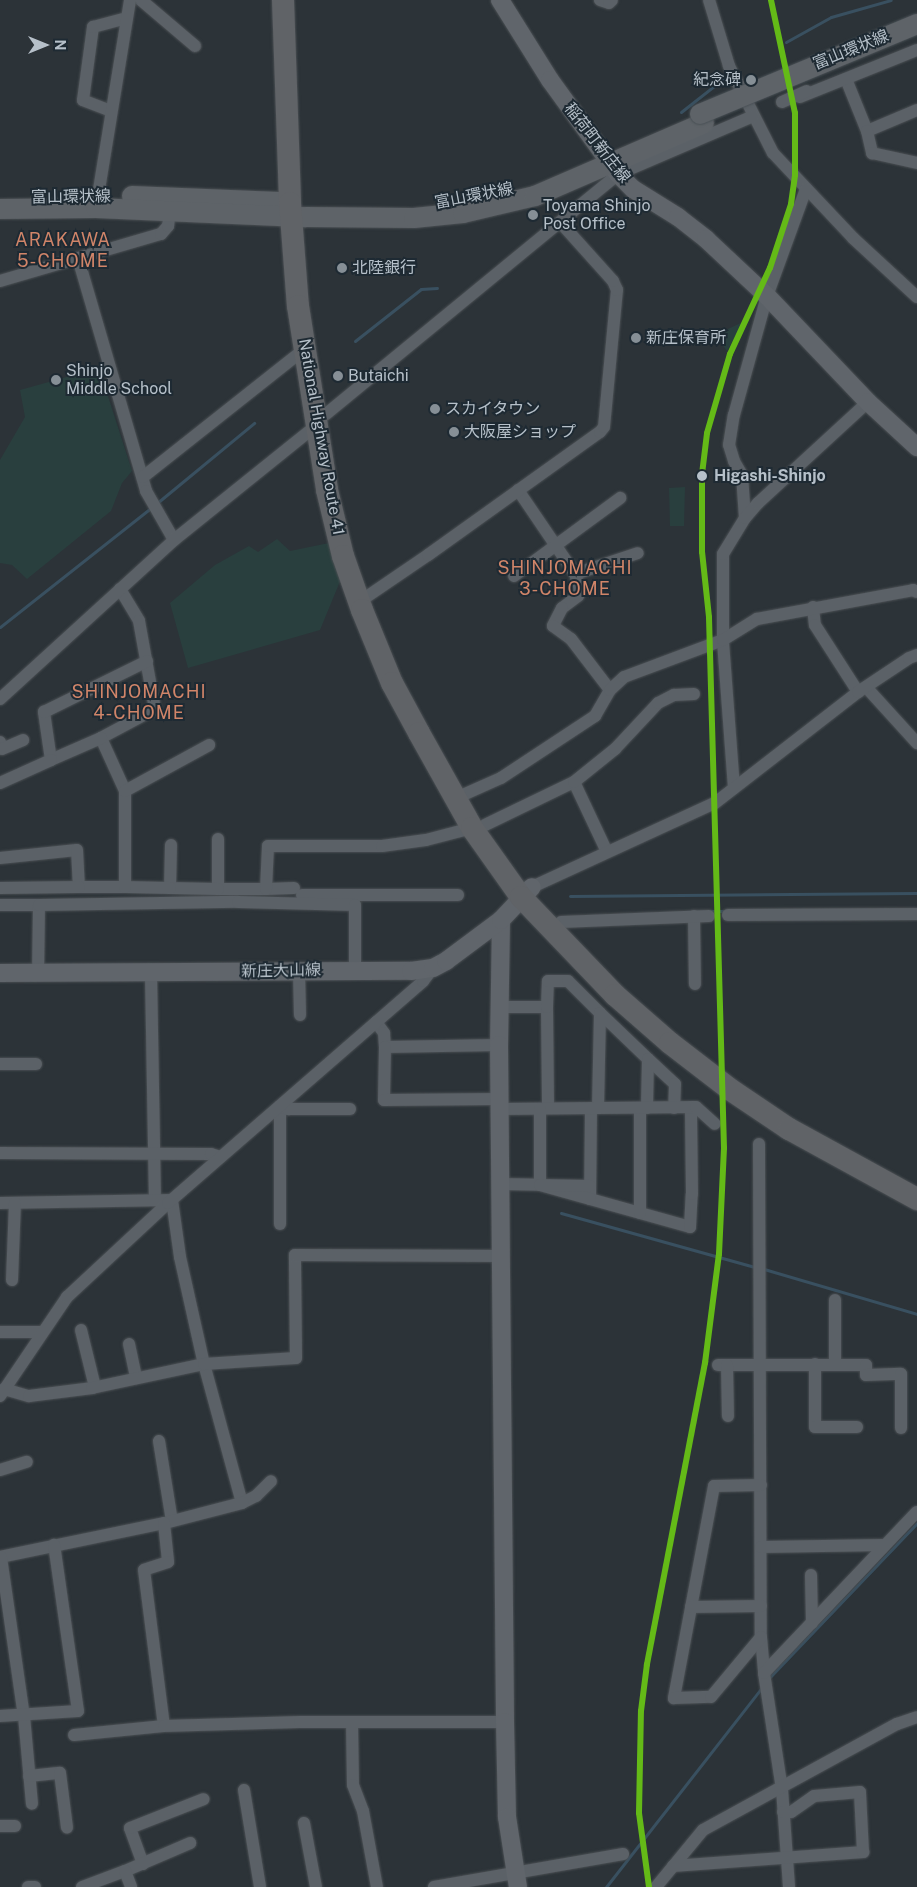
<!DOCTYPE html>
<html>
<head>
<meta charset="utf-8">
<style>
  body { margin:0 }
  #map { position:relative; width:917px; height:1887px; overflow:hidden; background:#2c3338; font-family:"Public Sans","Noto Sans JP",sans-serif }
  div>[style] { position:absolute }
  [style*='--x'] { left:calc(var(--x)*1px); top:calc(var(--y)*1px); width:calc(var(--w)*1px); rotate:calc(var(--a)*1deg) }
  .green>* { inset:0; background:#293f3e }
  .stream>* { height:3px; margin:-1.5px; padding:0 1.5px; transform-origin:1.5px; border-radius:1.5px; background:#395060 }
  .roads { filter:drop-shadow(0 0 1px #4a4f53) drop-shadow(0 0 1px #4a4f53) }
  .street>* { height:12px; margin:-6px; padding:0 6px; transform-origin:6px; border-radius:6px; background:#5b6167 }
  .secondary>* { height:18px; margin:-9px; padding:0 9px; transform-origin:9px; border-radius:9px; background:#60656b }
  .primary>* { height:20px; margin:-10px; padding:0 10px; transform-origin:10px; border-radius:10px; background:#5e6368 }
  .highway>* { height:22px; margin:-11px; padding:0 11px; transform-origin:11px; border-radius:11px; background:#606367 }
  .bridges { filter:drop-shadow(0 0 1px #495055) drop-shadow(0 0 1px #495055) }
  .primary-bridge>* { height:20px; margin:-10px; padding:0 10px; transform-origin:10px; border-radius:10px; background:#5e6368 }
  .rail-1>* { height:6px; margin:-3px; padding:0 3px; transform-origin:3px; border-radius:3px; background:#64ba17 }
  .dots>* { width:14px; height:14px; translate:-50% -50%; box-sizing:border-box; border:2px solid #1e2a33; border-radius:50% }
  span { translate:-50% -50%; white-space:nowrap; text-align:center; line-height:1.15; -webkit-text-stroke:4px #1e2a33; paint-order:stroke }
  .street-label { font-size:16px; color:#b6c0c9 }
  .poi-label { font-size:16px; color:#b6c0c9 }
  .right { translate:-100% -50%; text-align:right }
  .left { translate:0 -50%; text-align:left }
  .stop-label { font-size:16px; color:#b6c0c9; font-weight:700 }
  .neighbourhood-label { font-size:18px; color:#d18569; letter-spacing:1px }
  .north { position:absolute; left:20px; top:20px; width:50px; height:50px; -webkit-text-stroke:4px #1e2a33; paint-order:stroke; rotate:90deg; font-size:14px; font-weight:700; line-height:20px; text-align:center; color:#b6c0c9 }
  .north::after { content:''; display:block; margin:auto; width:18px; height:22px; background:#b6c0c9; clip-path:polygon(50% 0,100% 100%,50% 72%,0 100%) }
</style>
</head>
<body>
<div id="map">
  <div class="green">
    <i style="clip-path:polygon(745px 321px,727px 351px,715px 335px)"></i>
    <i style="clip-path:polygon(99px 368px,132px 471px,122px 483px,111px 511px,27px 579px,12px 565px,0 563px,0 460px,25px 417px,20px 390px)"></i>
    <i style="clip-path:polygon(685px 487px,684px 526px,670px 526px,669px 488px)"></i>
    <i style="clip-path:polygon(277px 539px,290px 551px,329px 543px,341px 579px,320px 630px,188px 668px,170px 603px,215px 565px,249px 546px,258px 552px)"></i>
  </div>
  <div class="stream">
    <i style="--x:786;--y:42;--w:51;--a:-29.1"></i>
    <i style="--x:831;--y:17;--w:62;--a:-15.8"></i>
    <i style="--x:681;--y:112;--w:60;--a:-38.2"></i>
    <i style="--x:355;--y:341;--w:84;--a:-38.2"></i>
    <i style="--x:421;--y:289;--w:16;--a:-4"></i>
    <i style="--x:157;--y:503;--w:126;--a:-39.5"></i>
    <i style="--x:0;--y:627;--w:194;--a:-38.3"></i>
    <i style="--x:570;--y:896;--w:347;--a:-0.5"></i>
    <i style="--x:709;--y:911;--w:19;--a:0"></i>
    <i style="--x:561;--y:1213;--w:201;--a:15.6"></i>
    <i style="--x:764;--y:1269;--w:159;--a:16.4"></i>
    <i style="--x:769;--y:1678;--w:214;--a:-46.3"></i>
    <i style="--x:606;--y:1887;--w:254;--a:-52"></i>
  </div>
  <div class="roads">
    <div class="street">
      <i style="--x:141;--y:0;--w:71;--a:40.4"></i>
      <i style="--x:600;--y:0;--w:9;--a:18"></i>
      <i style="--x:609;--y:3;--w:4;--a:-45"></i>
      <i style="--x:709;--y:0;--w:69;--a:73.1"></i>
      <i style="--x:729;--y:66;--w:97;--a:63.2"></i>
      <i style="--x:773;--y:153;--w:117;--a:46.7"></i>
      <i style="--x:853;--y:238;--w:87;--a:42.7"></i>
      <i style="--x:846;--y:79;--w:56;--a:68"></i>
      <i style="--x:800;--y:97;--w:126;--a:-21.9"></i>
      <i style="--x:782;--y:102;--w:27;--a:-24"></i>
      <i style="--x:917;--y:110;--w:54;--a:157.2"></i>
      <i style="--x:867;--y:131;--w:23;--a:77"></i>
      <i style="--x:872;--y:153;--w:46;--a:12.5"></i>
      <i style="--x:111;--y:111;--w:30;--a:-159"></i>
      <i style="--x:83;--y:100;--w:74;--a:-82.2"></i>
      <i style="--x:93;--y:27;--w:35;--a:-15"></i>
      <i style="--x:96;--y:208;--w:211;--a:-80.7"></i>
      <i style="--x:78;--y:258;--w:243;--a:73.7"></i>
      <i style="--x:146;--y:491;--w:56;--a:60.3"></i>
      <i style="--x:0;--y:281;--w:168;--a:-16.3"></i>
      <i style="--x:161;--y:234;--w:11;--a:-49"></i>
      <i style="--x:168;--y:226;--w:15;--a:-82"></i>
      <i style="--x:326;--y:414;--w:378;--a:-39.4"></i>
      <i style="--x:618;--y:174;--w:147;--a:-23.2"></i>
      <i style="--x:143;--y:477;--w:209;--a:-38.4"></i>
      <i style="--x:518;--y:490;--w:102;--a:55.8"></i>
      <i style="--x:575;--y:574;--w:16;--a:72"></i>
      <i style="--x:580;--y:589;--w:7;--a:106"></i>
      <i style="--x:578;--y:596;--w:20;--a:143"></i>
      <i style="--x:562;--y:608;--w:20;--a:117"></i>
      <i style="--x:553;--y:626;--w:22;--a:36"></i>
      <i style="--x:571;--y:639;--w:64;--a:52.6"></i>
      <i style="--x:745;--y:518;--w:43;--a:-94"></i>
      <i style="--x:742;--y:475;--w:16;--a:-120"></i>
      <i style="--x:734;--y:461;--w:17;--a:-107"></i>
      <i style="--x:729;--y:445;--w:30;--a:-81"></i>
      <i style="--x:734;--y:415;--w:123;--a:-74.5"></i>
      <i style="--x:767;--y:296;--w:114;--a:-70"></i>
      <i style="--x:575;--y:574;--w:66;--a:-18.4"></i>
      <i style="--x:514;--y:576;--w:132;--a:-36.3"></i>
      <i style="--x:120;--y:589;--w:37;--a:59"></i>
      <i style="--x:139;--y:621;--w:89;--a:79.7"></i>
      <i style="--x:155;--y:709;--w:61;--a:151.8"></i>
      <i style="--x:101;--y:738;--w:58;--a:65.6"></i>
      <i style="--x:359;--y:602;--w:83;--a:-34.3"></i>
      <i style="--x:428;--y:555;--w:211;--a:-35.6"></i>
      <i style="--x:600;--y:432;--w:6;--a:-51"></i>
      <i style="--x:604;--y:427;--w:138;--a:-84.6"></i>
      <i style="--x:617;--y:290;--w:10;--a:-114"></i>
      <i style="--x:613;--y:281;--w:79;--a:-131.9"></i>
      <i style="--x:813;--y:607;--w:18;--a:84"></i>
      <i style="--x:815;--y:625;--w:80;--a:57.3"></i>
      <i style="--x:866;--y:687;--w:76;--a:47.7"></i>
      <i style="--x:0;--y:699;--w:236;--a:-42.4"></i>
      <i style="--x:174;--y:540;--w:184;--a:-38.8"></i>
      <i style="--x:101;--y:738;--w:55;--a:156.3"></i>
      <i style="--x:51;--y:760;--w:49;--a:-98.3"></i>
      <i style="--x:44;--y:712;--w:115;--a:-26.3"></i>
      <i style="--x:0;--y:742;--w:7;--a:74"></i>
      <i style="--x:2;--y:749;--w:23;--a:-23"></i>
      <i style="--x:0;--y:783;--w:56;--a:-24.3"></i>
      <i style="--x:734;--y:788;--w:148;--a:-94.3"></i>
      <i style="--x:723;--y:640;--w:86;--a:-90"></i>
      <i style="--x:723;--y:554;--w:42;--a:-58.6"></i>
      <i style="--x:745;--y:518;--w:20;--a:-49"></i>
      <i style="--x:758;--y:503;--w:149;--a:-42.6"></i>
      <i style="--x:465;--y:794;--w:39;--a:-24"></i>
      <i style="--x:501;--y:778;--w:113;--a:-33.4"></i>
      <i style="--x:595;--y:716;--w:30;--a:-60"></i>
      <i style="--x:610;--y:690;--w:19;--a:-43"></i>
      <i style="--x:624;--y:677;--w:106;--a:-20.5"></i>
      <i style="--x:723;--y:640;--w:40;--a:-32"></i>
      <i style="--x:757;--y:619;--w:159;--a:-10.5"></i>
      <i style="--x:913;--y:590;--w:4;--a:27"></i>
      <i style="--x:485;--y:825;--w:99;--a:-25.8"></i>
      <i style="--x:218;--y:839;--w:50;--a:90"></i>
      <i style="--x:218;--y:889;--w:48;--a:0"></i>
      <i style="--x:171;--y:845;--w:43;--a:91.3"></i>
      <i style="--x:170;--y:888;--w:48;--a:1.2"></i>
      <i style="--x:607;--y:852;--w:77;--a:-115.2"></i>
      <i style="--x:574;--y:782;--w:53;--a:-38.8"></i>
      <i style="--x:615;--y:749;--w:63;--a:-46.9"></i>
      <i style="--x:658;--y:703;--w:18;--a:-27"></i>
      <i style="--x:674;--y:695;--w:20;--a:-3"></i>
      <i style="--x:0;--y:858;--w:77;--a:-5.9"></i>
      <i style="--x:77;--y:850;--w:37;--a:87"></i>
      <i style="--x:79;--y:887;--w:46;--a:0"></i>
      <i style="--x:532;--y:887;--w:201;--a:-24.7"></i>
      <i style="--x:715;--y:803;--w:181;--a:-37.8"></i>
      <i style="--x:858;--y:692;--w:61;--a:-33.7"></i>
      <i style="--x:909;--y:658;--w:9;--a:-21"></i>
      <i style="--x:0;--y:888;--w:79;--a:-0.7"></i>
      <i style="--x:170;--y:888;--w:45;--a:-178.7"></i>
      <i style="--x:125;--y:887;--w:96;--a:-90"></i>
      <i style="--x:125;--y:791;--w:96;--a:-28.7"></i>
      <i style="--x:294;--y:888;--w:28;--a:178"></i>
      <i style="--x:266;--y:889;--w:43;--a:-87.3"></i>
      <i style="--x:268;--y:846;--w:114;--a:0"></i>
      <i style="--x:382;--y:846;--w:44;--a:-7.8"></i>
      <i style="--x:426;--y:840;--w:48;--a:-14.6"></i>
      <i style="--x:302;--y:895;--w:156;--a:0"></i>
      <i style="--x:0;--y:905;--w:39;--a:0"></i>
      <i style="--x:39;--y:905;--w:68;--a:90.8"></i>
      <i style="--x:39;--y:905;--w:199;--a:-0.9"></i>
      <i style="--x:238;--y:902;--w:117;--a:1.5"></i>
      <i style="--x:355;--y:905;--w:66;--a:90"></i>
      <i style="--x:728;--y:915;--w:189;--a:-0.3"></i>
      <i style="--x:694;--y:916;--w:68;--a:89.2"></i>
      <i style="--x:561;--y:922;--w:148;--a:-2.3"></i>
      <i style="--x:299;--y:971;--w:44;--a:88.7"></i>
      <i style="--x:151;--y:973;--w:227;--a:89"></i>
      <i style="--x:500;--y:1007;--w:47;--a:0"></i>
      <i style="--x:547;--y:1007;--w:101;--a:89.4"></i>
      <i style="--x:547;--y:1007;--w:26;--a:-88"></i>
      <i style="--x:548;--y:981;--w:20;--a:0"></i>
      <i style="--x:568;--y:981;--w:45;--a:45"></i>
      <i style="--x:600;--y:1013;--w:95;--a:91.2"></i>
      <i style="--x:600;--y:1013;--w:66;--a:43.8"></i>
      <i style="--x:648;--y:1059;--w:49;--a:91.2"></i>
      <i style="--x:376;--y:1022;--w:14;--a:54"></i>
      <i style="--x:384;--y:1033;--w:14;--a:86"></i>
      <i style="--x:499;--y:1045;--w:114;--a:179"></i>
      <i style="--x:385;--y:1047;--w:53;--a:91.1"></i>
      <i style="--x:384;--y:1100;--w:116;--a:-0.5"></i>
      <i style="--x:648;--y:1059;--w:37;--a:43"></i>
      <i style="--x:675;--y:1084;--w:24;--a:92"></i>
      <i style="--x:0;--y:1064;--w:36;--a:0"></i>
      <i style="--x:591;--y:1108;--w:91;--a:90.6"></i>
      <i style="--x:590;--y:1199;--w:104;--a:15.6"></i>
      <i style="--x:690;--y:1227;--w:33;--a:-87"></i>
      <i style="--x:692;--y:1194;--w:87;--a:-90.7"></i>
      <i style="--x:640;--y:1108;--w:105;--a:90"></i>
      <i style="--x:500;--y:1109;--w:196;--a:-0.6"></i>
      <i style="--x:696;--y:1107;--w:25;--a:42"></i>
      <i style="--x:759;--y:1144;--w:493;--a:89.8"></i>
      <i style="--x:761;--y:1637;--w:36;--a:85"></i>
      <i style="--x:764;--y:1673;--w:117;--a:81.2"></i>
      <i style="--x:782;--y:1789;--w:98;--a:85.9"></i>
      <i style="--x:0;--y:1153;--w:211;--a:0.3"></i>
      <i style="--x:211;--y:1154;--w:10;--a:17"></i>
      <i style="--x:501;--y:1184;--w:39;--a:1"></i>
      <i style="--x:540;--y:1185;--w:76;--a:-90"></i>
      <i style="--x:590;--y:1199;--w:52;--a:-164.4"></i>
      <i style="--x:540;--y:1185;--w:50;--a:1.1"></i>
      <i style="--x:0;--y:1203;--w:172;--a:-1"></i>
      <i style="--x:172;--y:1200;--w:58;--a:82"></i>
      <i style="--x:180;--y:1257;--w:110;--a:77.4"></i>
      <i style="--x:204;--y:1364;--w:144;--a:74.7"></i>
      <i style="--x:242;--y:1503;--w:16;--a:-27"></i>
      <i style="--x:256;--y:1496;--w:21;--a:-45"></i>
      <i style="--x:280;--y:1224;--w:118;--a:-90"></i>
      <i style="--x:280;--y:1106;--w:9;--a:21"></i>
      <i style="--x:288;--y:1109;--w:62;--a:0"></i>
      <i style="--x:12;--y:1280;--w:77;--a:-87.8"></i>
      <i style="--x:835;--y:1300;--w:65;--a:90"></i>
      <i style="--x:81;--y:1330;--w:59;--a:76.2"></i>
      <i style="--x:0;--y:1332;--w:42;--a:0"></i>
      <i style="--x:129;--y:1344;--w:35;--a:78"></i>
      <i style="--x:815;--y:1364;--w:63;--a:90"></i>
      <i style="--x:815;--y:1427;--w:42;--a:0"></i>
      <i style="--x:718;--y:1365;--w:148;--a:0"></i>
      <i style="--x:866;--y:1365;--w:10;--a:90"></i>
      <i style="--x:866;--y:1375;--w:35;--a:-2"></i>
      <i style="--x:901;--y:1374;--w:54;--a:90"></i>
      <i style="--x:727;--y:1365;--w:51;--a:88.9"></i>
      <i style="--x:4;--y:1389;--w:26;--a:16"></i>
      <i style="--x:29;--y:1396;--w:64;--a:-7.2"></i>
      <i style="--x:92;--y:1388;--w:115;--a:-12.1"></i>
      <i style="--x:204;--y:1364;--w:92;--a:-3.7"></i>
      <i style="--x:296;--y:1358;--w:103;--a:-90.6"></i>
      <i style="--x:295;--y:1255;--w:208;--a:0.3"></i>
      <i style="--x:0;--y:1396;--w:120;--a:-55.9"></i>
      <i style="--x:67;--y:1297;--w:138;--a:-42.9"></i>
      <i style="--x:168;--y:1203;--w:338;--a:-41"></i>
      <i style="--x:423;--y:981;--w:16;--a:-52"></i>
      <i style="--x:159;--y:1441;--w:81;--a:80.8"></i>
      <i style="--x:0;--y:1470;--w:28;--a:-17"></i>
      <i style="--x:761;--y:1485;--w:47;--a:178.8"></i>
      <i style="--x:714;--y:1486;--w:216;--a:100.7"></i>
      <i style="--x:674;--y:1698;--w:37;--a:-2"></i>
      <i style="--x:711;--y:1697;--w:78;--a:-50.2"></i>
      <i style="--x:165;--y:1523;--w:80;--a:-14.6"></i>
      <i style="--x:761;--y:1547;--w:124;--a:-0.9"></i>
      <i style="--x:0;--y:1557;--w:167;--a:-11.7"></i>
      <i style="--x:164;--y:1523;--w:39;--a:84"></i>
      <i style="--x:168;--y:1562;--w:25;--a:162"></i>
      <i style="--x:144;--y:1570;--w:157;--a:82.7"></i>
      <i style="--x:1;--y:1557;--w:161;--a:81.8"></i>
      <i style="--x:24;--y:1716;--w:88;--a:84.8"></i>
      <i style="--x:811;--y:1575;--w:48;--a:88.8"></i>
      <i style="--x:691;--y:1607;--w:70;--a:-0.8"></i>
      <i style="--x:764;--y:1673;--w:222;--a:-46.5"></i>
      <i style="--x:0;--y:1716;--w:78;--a:-3.7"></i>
      <i style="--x:78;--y:1711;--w:168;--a:-98.2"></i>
      <i style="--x:352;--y:1722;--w:63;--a:89.1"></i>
      <i style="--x:353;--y:1785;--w:28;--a:69"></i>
      <i style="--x:363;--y:1811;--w:77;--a:79.6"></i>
      <i style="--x:74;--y:1735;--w:90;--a:-5.7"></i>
      <i style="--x:164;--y:1726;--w:136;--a:-1.7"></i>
      <i style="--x:300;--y:1722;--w:205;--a:0"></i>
      <i style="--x:29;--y:1776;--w:31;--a:-6"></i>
      <i style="--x:60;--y:1773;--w:55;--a:82.7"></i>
      <i style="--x:244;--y:1790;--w:98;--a:80.6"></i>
      <i style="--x:304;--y:1823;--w:65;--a:79.4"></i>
      <i style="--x:0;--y:1826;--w:15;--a:0"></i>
      <i style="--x:143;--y:1864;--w:38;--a:-110"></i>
      <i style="--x:130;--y:1828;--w:79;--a:-21.4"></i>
      <i style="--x:673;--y:1866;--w:191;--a:-4.2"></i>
      <i style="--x:863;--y:1852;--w:60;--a:-92.9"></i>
      <i style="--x:860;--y:1792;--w:46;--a:175"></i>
      <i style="--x:814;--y:1796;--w:28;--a:145"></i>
      <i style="--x:791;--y:1812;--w:8;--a:180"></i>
      <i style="--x:125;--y:1871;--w:71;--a:-23.3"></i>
      <i style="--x:28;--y:1887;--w:7;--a:0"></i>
      <i style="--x:82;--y:1887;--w:46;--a:-20.4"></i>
      <i style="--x:125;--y:1871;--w:17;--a:69"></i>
      <i style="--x:434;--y:1887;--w:192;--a:-9.9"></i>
      <i style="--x:656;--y:1887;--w:74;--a:-50.5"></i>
      <i style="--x:703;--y:1830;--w:221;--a:-28.7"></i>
      <i style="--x:897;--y:1724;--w:21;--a:-19"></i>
    </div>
    <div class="secondary">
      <i style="--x:500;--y:0;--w:94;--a:58"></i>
      <i style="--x:550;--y:80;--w:116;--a:54.1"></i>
      <i style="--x:618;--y:174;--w:21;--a:45"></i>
      <i style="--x:633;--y:189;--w:53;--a:31.9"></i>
      <i style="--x:678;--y:217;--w:36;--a:38"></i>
      <i style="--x:706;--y:239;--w:83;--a:43.1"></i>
      <i style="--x:767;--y:296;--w:146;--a:46.4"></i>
      <i style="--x:868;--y:402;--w:67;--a:42.6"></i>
      <i style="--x:501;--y:920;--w:125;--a:90.9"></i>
      <i style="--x:499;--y:1045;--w:677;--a:89.49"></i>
      <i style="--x:505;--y:1722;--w:95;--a:88.8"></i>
      <i style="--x:507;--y:1817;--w:71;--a:81.1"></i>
      <i style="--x:0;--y:973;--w:411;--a:-0.3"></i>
      <i style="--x:411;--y:971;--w:22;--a:-8"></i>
      <i style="--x:433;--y:968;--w:15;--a:-28"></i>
      <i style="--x:446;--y:961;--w:69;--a:-36.7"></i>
      <i style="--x:501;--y:920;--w:45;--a:-46.8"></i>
    </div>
    <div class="primary">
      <i style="--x:132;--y:196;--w:148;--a:2.3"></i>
      <i style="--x:0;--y:209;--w:96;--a:-0.6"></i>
      <i style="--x:96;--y:208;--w:210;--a:2.5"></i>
      <i style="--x:306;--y:217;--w:108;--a:0.5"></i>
      <i style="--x:414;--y:218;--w:49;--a:-5.8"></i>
      <i style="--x:463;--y:213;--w:74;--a:-13.3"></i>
      <i style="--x:535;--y:196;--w:184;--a:-23.4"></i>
    </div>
    <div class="highway">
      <i style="--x:283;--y:0;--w:203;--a:88"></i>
      <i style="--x:290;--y:203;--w:103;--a:85.6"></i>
      <i style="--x:298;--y:306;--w:186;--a:81"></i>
      <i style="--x:327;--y:490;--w:68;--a:76.4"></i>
      <i style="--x:343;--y:556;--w:57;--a:70.6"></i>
      <i style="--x:362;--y:610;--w:79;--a:67.7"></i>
      <i style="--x:392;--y:683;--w:57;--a:61.6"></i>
      <i style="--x:419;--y:733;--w:109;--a:60.8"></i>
      <i style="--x:472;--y:828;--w:85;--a:54.6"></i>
      <i style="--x:521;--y:897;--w:136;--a:46.2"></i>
      <i style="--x:615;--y:995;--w:73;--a:41.1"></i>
      <i style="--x:670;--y:1043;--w:77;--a:37.6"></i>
      <i style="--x:731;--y:1090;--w:70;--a:33.9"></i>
      <i style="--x:789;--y:1129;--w:146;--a:28.7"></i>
    </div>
  </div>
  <div class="bridges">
    <div class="primary-bridge">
      <i style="--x:700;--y:114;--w:235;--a:-22.5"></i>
    </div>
  </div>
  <div class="rail-1">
    <i style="--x:649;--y:1887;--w:75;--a:-97.7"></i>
    <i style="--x:639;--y:1813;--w:102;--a:-88.9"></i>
    <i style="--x:641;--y:1711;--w:47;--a:-82.7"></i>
    <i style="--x:647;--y:1664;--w:307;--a:-79.1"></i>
    <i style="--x:705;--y:1363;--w:110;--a:-82.7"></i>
    <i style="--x:719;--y:1254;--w:106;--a:-87.3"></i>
    <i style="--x:724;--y:1148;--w:531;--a:-91.62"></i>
    <i style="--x:709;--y:617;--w:65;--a:-96.1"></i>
    <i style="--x:702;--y:552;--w:78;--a:-90"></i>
    <i style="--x:702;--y:474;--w:41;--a:-83"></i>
    <i style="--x:707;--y:433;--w:82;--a:-73.8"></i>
    <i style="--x:730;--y:354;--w:95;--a:-65.1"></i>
    <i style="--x:770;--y:268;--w:67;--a:-71.8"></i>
    <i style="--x:791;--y:204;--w:29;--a:-82"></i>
    <i style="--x:795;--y:175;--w:62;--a:-90"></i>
    <i style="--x:795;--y:113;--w:116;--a:-102"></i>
  </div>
  <div class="dots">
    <i style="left:751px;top:80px;background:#868f96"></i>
    <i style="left:533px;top:215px;background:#868f96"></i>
    <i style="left:342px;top:268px;background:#868f96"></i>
    <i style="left:636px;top:338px;background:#868f96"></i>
    <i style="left:338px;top:376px;background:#868f96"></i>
    <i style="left:56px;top:380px;background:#868f96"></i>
    <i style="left:435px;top:409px;background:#868f96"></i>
    <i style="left:454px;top:432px;background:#868f96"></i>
    <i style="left:702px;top:476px;background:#b6c0c9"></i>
  </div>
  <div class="street-label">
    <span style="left:851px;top:50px;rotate:-22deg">富山環状線</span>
    <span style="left:597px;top:143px;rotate:52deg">稲荷町新庄線</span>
    <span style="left:474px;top:196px;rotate:-11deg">富山環状線</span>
    <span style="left:71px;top:197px;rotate:-1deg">富山環状線</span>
    <span style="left:321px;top:437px;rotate:80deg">National Highway Route 41</span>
    <span style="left:281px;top:971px;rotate:-1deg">新庄大山線</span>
  </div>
  <div class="poi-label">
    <span class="right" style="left:741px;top:80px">紀念碑</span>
    <span class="left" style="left:543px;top:215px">Toyama Shinjo<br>Post Office</span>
    <span class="left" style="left:352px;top:268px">北陸銀行</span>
    <span class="left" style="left:646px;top:338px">新庄保育所</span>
    <span class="left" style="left:66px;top:380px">Shinjo<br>Middle School</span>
    <span class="left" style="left:348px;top:376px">Butaichi</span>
    <span class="left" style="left:445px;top:409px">スカイタウン</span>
    <span class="left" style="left:464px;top:432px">大阪屋ショップ</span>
  </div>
  <div class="stop-label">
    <span class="left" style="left:714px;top:476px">Higashi-Shinjo</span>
  </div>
  <div class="neighbourhood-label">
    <span style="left:63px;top:251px">ARAKAWA<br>5-CHOME</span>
    <span style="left:565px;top:579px">SHINJOMACHI<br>3-CHOME</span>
    <span style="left:139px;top:703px">SHINJOMACHI<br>4-CHOME</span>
  </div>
  <div class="north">N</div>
</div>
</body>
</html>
